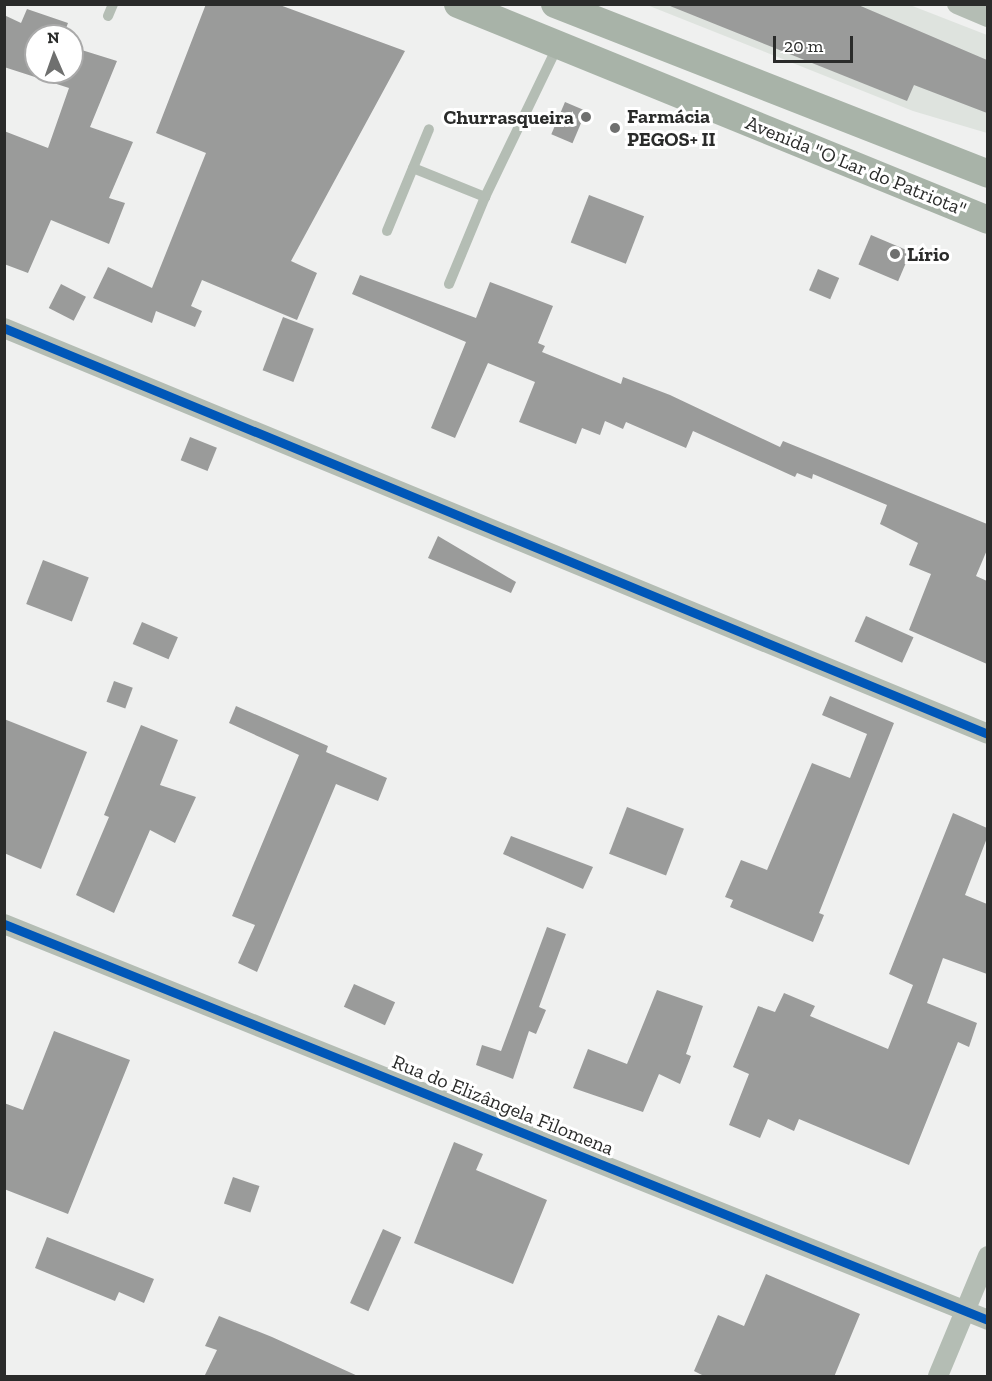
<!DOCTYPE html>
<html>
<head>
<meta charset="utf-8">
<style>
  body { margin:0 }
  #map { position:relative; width:992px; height:1381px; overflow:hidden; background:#eff0ef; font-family:"Zilla Slab",serif }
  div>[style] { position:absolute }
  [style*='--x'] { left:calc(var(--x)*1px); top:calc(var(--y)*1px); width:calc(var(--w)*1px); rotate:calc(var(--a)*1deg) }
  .built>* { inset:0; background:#dee3de }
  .building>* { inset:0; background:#9a9b9a; transform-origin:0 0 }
  .lane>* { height:10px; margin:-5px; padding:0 5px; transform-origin:5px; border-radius:5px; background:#b4bdb4 }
  .street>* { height:20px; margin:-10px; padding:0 10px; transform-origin:10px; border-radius:10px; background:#b4bdb4 }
  .secondary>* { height:28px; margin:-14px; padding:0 14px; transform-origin:14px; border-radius:14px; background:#a8b3a8 }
  .cycleway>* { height:9px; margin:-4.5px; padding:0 4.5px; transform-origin:4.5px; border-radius:4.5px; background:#0057b8 }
  .dots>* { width:16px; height:16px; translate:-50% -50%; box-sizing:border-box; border:3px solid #fff; border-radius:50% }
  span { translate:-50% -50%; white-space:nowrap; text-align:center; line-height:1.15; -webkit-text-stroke:6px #fff; paint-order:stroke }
  .poi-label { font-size:20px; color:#2a2b2a; font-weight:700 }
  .left { translate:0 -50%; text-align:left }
  .right { translate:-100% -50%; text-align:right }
  .street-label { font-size:20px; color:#2a2b2a }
  .frame { position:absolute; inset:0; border:6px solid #2a2b2a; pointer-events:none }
  .north { position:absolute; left:24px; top:24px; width:60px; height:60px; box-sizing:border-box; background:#fff; border:2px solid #aaa; border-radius:50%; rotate:358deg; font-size:16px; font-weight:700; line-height:24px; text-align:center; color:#2a2b2a }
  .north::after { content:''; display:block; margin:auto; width:21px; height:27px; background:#6f706f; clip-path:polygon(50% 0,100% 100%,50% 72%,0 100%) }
  .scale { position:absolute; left:773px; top:36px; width:80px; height:27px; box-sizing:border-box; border:3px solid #2a2b2a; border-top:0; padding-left:8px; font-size:18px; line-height:21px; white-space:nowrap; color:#2a2b2a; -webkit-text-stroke:4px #fff; paint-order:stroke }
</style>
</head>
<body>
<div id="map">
  <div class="built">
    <i style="clip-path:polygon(647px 5px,910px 5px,987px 35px,987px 133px,913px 111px)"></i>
  </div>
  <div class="building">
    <i style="clip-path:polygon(206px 4px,277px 4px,405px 51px,291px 261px,317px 273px,297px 320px,202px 280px,191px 306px,202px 311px,195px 327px,156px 311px,152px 323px,93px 298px,108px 267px,152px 288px,206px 153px,156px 133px)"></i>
    <i style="clip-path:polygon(856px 4px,987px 60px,987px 113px,914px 85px,907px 101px,670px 6px)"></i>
    <i style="clip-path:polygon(27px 9px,68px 23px,63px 36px,36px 36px,36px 72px,72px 72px,72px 47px,117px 61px,90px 127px,133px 142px,109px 198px,125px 203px,109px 244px,51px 220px,28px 273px,4px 264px,4px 131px,48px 148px,69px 88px,4px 67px,4px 15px,21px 23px)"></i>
    <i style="left:565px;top:102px;width:23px;height:35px;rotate:23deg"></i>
    <i style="left:589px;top:195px;width:59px;height:51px;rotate:21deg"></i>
    <i style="left:871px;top:235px;width:43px;height:32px;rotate:23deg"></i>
    <i style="left:818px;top:269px;width:23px;height:23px;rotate:23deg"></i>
    <i style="clip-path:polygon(360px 275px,476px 318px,490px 282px,553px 306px,538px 343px,545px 346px,542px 352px,621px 384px,623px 377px,670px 395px,780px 447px,783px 441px,987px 524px,987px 550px,976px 576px,987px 581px,987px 664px,909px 630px,931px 574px,909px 565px,918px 543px,880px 524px,887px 505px,813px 474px,812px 479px,797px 473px,795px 477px,693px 431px,686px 448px,626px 422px,623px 429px,605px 421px,600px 435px,582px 428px,576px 444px,519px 422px,535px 382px,488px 363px,455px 438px,431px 428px,466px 342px,352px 294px)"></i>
    <i style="left:61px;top:284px;width:28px;height:27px;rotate:27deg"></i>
    <i style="left:283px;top:317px;width:33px;height:57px;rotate:21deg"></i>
    <i style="left:190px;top:437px;width:29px;height:25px;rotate:22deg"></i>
    <i style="clip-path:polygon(438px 536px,516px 582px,511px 593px,428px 558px)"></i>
    <i style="left:43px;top:560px;width:49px;height:47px;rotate:21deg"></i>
    <i style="left:866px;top:616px;width:52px;height:28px;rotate:24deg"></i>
    <i style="left:142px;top:622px;width:39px;height:24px;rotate:23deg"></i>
    <i style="left:114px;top:681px;width:20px;height:22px;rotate:20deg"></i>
    <i style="clip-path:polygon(830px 696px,894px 723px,819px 913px,824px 915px,813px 942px,730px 907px,733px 900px,725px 897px,741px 860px,767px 870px,812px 763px,850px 778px,867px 734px,822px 715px)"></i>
    <i style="clip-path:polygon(236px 706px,328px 746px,326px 752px,387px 778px,378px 801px,336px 784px,257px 972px,238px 963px,255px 925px,232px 916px,299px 755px,229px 723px)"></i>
    <i style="clip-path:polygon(4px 719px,87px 752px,41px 869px,4px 853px)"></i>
    <i style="clip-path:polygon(141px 725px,178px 740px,160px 785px,196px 797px,175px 843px,150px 830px,114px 913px,76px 895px,109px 817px,104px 815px)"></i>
    <i style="left:627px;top:807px;width:61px;height:50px;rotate:21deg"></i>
    <i style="clip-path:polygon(953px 813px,987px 828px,987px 838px,965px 895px,987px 904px,987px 974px,943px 958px,927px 1003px,977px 1023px,969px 1047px,958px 1042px,909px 1165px,799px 1119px,794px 1131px,768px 1119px,760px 1138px,729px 1125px,749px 1074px,733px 1067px,758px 1006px,775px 1012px,784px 993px,815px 1006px,810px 1016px,888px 1049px,913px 985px,889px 974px)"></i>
    <i style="clip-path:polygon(511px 836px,593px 867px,583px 889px,503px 854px)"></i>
    <i style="clip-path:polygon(547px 927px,566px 934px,539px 1007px,546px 1010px,536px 1034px,529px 1031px,513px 1079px,476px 1065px,482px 1045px,501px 1051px)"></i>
    <i style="left:354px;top:984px;width:45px;height:25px;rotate:24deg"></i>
    <i style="clip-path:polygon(657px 990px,703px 1006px,686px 1054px,691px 1056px,680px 1084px,659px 1074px,643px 1112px,573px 1088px,588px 1049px,627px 1064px)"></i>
    <i style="clip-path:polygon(54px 1031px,130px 1060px,68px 1214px,4px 1189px,4px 1103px,23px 1110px)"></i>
    <i style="clip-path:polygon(454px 1142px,483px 1154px,476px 1170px,547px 1200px,513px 1284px,414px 1243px)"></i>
    <i style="left:233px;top:1177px;width:28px;height:28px;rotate:19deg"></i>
    <i style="left:383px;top:1229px;width:20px;height:81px;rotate:24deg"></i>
    <i style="clip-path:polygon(47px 1237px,154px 1279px,144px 1303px,119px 1292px,115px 1301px,35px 1268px)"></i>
    <i style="clip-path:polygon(766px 1274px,860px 1314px,834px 1377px,706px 1377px,694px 1371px,718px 1315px,744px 1326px)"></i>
    <i style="clip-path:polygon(219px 1316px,272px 1337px,360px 1377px,204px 1377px,217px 1350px,205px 1346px)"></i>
  </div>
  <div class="lane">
    <i style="--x:108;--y:16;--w:13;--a:-67"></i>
    <i style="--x:413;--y:168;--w:78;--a:21.9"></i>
    <i style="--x:387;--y:231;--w:110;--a:-67.6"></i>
    <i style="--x:449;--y:284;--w:94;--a:-67.5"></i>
    <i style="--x:485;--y:197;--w:169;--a:-64.3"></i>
  </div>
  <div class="street">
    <i style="--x:957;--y:4;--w:34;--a:23"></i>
    <i style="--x:4;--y:328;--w:1064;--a:22.42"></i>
    <i style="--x:4;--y:924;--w:1061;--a:21.92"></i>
    <i style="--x:938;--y:1376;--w:130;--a:-67.4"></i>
  </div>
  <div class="secondary">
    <i style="--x:458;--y:4;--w:572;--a:22.17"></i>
    <i style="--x:555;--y:4;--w:465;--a:21.4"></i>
  </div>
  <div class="cycleway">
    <i style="--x:4;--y:328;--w:1064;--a:22.42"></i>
    <i style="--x:4;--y:924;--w:1061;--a:21.92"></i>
  </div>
  <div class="dots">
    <i style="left:586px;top:117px;background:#6f706f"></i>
    <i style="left:615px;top:128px;background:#6f706f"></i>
    <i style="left:895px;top:254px;background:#6f706f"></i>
  </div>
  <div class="poi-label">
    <span class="left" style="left:627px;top:128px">Farmácia<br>PEGOS+ II</span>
    <span class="right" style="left:574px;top:117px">Churrasqueira</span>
    <span class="left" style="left:907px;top:254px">Lírio</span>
  </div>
  <div class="street-label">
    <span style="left:856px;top:166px;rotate:22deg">Avenida "O Lar do Patriota"</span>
    <span style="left:503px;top:1105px;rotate:22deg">Rua do Elizângela Filomena</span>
  </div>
  <div class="frame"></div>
  <div class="north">N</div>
  <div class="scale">20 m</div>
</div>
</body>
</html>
